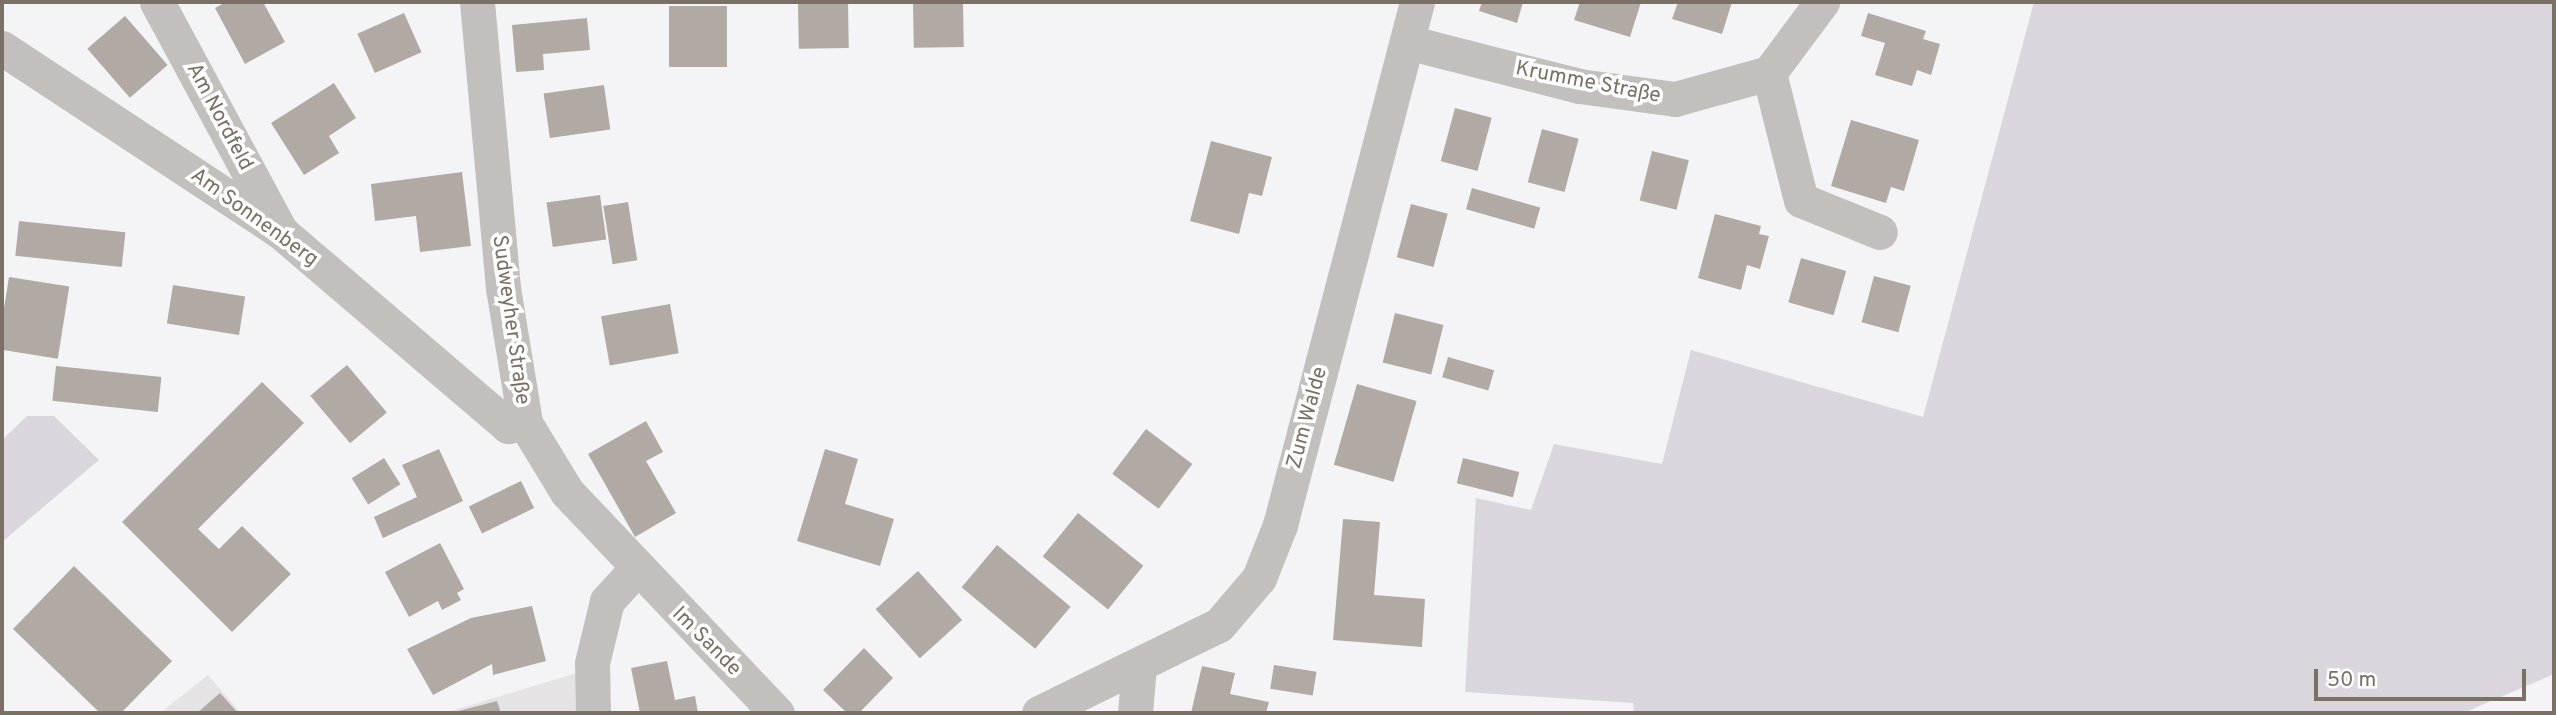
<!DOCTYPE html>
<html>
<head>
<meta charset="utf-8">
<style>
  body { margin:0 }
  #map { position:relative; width:2556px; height:715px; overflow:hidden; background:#f4f4f7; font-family:Overpass,sans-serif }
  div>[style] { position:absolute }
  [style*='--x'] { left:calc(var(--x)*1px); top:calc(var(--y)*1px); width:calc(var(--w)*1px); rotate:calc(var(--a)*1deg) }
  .built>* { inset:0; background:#e5e3e4 }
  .green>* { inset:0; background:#dbd6dd }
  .building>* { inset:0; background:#b0a9a4; transform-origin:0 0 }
  .minor>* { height:35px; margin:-17.5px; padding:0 17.5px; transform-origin:17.5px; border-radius:17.5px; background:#c3bfbc }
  span { translate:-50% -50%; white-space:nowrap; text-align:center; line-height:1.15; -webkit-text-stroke:7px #fff; paint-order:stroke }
  .street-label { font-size:21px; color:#7b7066 }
  .frame { position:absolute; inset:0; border:4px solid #7b7066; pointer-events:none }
  .scale { position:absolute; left:2314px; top:669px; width:212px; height:32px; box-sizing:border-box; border:4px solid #7b7066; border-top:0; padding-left:9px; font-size:21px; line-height:24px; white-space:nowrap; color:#7b7066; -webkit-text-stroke:5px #fff; paint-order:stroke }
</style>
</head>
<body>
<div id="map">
  <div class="built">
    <i style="clip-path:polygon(580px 672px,581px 713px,444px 713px)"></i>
    <i style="clip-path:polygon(208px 675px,241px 713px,160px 713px)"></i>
  </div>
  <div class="green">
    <i style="clip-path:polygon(2034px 2px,2554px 2px,2554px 674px,2463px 713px,1634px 713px,1633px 703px,1465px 692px,1476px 498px,1531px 510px,1554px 444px,1662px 464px,1691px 350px,1923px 417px)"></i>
    <i style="clip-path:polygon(27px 416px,54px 416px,99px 460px,2px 542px,2px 440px)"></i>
  </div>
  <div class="building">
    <i style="clip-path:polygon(226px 2px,263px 2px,285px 42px,245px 64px,215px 8px)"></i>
    <i style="left:963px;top:2px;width:45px;height:50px;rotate:89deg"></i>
    <i style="clip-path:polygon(1482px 2px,1523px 2px,1517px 23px,1479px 11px)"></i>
    <i style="clip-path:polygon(1580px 2px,1641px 2px,1630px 37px,1574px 20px)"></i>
    <i style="clip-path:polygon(1678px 2px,1732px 2px,1722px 34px,1672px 19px)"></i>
    <i style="left:848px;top:3px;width:45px;height:50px;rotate:89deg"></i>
    <i style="left:669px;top:6px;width:58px;height:61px"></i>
    <i style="left:404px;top:13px;width:43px;height:51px;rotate:66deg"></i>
    <i style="clip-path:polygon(1868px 13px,1926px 31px,1923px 39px,1940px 44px,1931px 75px,1917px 70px,1912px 86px,1875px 75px,1885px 43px,1861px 36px)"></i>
    <i style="left:125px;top:16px;width:65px;height:50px;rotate:49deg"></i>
    <i style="clip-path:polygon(587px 18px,590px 50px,543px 54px,544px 70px,516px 72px,512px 25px)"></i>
    <i style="clip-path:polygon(334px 83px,356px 118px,329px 136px,339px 153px,304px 175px,271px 123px)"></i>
    <i style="left:604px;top:85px;width:45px;height:61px;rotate:82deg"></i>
    <i style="left:1455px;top:108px;width:38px;height:55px;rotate:15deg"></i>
    <i style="clip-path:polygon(1851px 120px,1919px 140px,1904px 191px,1891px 187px,1886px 203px,1831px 186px)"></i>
    <i style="left:1542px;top:129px;width:38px;height:55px;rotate:15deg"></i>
    <i style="clip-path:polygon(1211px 141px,1272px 157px,1262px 196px,1249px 193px,1239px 234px,1190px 221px)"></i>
    <i style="left:1652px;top:151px;width:38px;height:51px;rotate:14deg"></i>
    <i style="clip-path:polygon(462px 172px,471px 246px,420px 252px,416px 216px,375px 221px,371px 184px)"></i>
    <i style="left:1472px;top:188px;width:71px;height:22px;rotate:16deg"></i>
    <i style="left:600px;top:195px;width:45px;height:54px;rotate:82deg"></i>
    <i style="left:628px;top:202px;width:59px;height:25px;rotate:81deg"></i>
    <i style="left:1411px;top:204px;width:38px;height:55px;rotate:15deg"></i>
    <i style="clip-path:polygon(1715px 214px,1761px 226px,1759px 234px,1769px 236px,1760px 269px,1747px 265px,1741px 290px,1698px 278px)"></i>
    <i style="left:19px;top:221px;width:107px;height:35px;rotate:6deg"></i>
    <i style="left:1801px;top:258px;width:47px;height:46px;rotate:16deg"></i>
    <i style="left:1874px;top:276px;width:38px;height:48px;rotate:15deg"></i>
    <i style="left:9px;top:277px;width:61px;height:73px;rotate:9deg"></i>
    <i style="left:173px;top:285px;width:73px;height:39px;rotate:9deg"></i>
    <i style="left:670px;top:304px;width:50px;height:70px;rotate:80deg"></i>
    <i style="left:1395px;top:313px;width:50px;height:51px;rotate:14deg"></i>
    <i style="left:1448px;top:357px;width:48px;height:21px;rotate:16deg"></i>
    <i style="left:347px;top:365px;width:62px;height:48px;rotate:50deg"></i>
    <i style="left:56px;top:366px;width:106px;height:35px;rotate:6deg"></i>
    <i style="clip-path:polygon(262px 382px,304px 423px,198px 529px,219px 549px,242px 526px,291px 574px,232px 632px,122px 522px)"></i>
    <i style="left:1357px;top:384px;width:62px;height:84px;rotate:16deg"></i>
    <i style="clip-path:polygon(646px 421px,663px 452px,646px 461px,676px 513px,635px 537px,588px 454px)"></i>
    <i style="left:1146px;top:429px;width:58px;height:56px;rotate:37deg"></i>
    <i style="clip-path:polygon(439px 449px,463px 501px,383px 538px,374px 517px,417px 497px,402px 465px)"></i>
    <i style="clip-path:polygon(825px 449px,858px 459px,845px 504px,894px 519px,880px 566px,797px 541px)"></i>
    <i style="left:384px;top:458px;width:31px;height:38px;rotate:58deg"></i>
    <i style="left:1463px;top:458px;width:58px;height:26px;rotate:14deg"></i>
    <i style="left:521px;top:481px;width:30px;height:58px;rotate:64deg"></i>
    <i style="left:1078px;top:513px;width:84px;height:56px;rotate:39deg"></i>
    <i style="clip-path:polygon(1343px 519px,1380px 522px,1374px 595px,1425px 599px,1422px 647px,1333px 640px)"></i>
    <i style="clip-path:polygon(440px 543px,464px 589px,457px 593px,461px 600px,442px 610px,438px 601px,409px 617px,385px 572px)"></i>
    <i style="left:997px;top:545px;width:96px;height:55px;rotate:40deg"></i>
    <i style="clip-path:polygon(74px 566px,172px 661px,121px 713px,100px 713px,13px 629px)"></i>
    <i style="left:918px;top:571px;width:66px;height:57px;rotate:48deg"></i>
    <i style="clip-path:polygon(532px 606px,546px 661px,493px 675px,492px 664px,433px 695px,407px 649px,471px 618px)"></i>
    <i style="clip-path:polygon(864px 648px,893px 678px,859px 713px,847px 713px,823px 690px)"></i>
    <i style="clip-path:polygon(667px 661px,675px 700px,695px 696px,698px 713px,640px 713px,631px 668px)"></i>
    <i style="left:1274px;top:665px;width:43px;height:24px;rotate:9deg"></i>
    <i style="clip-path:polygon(1202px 666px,1235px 673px,1230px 694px,1269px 702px,1266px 713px,1191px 713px)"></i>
    <i style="clip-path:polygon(220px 693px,238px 713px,197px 713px)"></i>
    <i style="clip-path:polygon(497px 701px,501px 713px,455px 713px,455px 712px)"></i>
  </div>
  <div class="minor">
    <i style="--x:157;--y:2;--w:258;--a:61.7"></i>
    <i style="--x:477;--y:2;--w:287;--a:84.8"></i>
    <i style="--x:503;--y:288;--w:137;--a:80.7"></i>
    <i style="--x:525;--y:423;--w:81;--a:58.7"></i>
    <i style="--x:567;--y:492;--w:305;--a:46.5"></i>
    <i style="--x:1407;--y:42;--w:178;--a:14.3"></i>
    <i style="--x:1579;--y:86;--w:97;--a:7.7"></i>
    <i style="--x:1675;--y:99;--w:98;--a:-15.5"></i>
    <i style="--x:1769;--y:73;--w:89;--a:-53.3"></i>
    <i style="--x:2;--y:48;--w:334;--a:33.4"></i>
    <i style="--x:281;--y:232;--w:299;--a:40.5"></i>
    <i style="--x:508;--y:426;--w:17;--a:-10"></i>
    <i style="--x:1769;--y:73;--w:131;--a:75.9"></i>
    <i style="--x:1801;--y:200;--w:85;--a:22.1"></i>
    <i style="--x:593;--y:713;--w:50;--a:-91.1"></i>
    <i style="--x:592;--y:663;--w:64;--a:-76.4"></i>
    <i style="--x:607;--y:601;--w:43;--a:-47.8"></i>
    <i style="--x:1039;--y:713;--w:200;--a:-26.1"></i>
    <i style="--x:1219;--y:625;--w:62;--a:-49.6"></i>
    <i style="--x:1259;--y:578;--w:57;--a:-68.4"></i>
    <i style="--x:1280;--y:525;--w:541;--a:-75.32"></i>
    <i style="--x:1135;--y:713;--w:48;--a:-85.2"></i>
  </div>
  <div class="street-label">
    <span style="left:1588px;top:83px;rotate:11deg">Krumme Straße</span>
    <span style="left:219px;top:117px;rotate:62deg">Am Nordfeld</span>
    <span style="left:254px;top:218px;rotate:36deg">Am Sonnenberg</span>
    <span style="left:510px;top:320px;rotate:82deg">Sudweyher Straße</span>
    <span style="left:1308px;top:418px;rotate:-75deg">Zum Walde</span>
    <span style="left:706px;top:642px;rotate:45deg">Im Sande</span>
  </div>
  <div class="frame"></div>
  <div class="scale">50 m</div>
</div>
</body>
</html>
